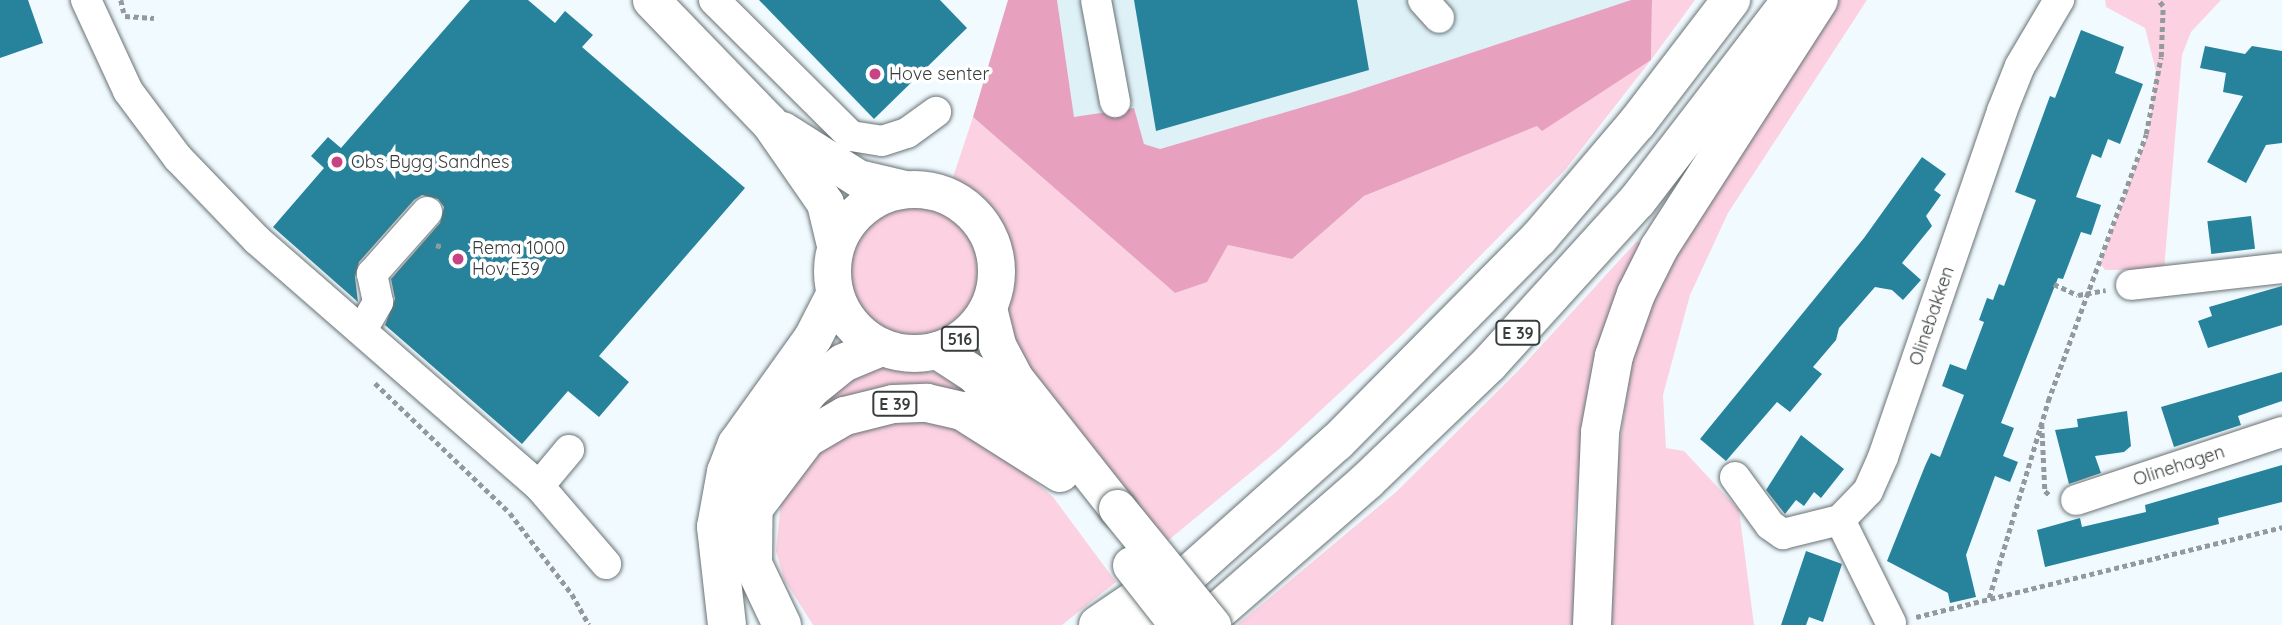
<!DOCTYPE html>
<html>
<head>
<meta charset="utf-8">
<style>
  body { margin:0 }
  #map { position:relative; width:2282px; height:625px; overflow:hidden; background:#f1fbff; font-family:Quicksand,sans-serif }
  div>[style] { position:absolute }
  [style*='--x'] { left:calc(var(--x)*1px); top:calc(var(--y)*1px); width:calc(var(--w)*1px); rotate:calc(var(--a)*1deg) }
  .built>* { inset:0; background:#ddf1f7 }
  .green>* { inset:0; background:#fcd2e2 }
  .round { border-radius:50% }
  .forest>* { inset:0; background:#e7a1be }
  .building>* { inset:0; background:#27839b; transform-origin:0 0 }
  .path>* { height:4.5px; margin-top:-2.25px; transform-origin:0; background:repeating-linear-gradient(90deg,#939a9d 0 5px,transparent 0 8.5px) }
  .roads { filter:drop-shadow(0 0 2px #697275) drop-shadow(0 0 2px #697275) }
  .minor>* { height:30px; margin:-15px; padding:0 15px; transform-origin:15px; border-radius:15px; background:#fff }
  .major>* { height:37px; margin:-18.5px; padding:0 18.5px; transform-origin:18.5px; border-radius:18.5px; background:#fff }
  .major>.ring { margin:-18.5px; padding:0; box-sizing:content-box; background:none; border:37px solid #fff; border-radius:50% }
  .highway>* { height:38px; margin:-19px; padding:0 19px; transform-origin:19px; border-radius:19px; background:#fff }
  .bridges { filter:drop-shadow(0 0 2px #697275) drop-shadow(0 0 2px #697275) }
  .major-bridge>* { height:37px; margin:-18.5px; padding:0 18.5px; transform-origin:18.5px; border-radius:18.5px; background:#fff }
  .dots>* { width:19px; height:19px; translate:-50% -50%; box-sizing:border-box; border:4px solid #fff; border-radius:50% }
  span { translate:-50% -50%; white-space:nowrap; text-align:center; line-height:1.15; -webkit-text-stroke:7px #fff; paint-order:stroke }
  .shield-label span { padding:2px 5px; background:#fff; border:2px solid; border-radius:5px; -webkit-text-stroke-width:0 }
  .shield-label { font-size:16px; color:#383c3d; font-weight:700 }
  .poi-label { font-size:18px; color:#383c3d }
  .left { translate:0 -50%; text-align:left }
  .street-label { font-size:18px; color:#383c3d }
</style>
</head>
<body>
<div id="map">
  <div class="built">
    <i style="clip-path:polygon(1057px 0,1631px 0,1347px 94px,1160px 149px,1144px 144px,1134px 108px,1074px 118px)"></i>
  </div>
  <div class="green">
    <i style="clip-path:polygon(1652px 0,1695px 0,1651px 60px,1565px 170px,1403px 334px,1278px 450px,1165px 543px,1026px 369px,1013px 341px,1007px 319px,1013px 284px,1011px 244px,998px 215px,980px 194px,953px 177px,973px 117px,1175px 293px,1207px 281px,1228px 245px,1292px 259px,1364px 196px,1537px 126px,1651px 60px)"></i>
    <i style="clip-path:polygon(1835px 0,1867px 0,1728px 213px,1690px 295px,1663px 395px,1666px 448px,1684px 451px,1739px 510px,1754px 625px,1611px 625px,1613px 507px,1622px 427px,1633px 352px,1656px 283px)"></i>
    <i style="clip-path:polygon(2105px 0,2221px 0,2191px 32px,2182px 55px,2164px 270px,2105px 270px,2100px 263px,2149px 130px,2156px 71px,2145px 28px,2106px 7px)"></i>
    <i class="round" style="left:844px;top:199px;width:140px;height:140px"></i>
    <i style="clip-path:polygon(1637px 241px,1647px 248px,1586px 411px,1574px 524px,1576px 625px,1237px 625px,1396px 492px,1519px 370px)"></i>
    <i style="clip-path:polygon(874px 364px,962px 377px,1006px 415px,818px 415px,811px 405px)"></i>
    <i style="clip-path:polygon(946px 421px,997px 450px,1053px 497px,1116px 582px,1062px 625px,813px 625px,784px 579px,776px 551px,781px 502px,811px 455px,869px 423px)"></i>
  </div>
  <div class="forest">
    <i style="clip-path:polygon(1008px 0,1057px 0,1074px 117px,1134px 108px,1144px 144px,1160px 149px,1347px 94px,1631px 0,1652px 0,1651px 60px,1542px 131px,1537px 126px,1364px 196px,1292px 259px,1228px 245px,1207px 282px,1175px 293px,973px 117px)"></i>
  </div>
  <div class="building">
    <i style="clip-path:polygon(0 0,28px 0,43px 43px,0 58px)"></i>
    <i style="clip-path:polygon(470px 0,528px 0,555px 23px,565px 11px,593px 35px,582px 47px,745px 188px,599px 356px,629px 382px,599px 417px,568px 391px,522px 444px,385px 325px,395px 299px,391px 279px,440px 223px,444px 207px,438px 199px,422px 195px,414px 200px,359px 262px,355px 277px,358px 302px,273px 227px,324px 168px,311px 156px,328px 137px,341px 148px)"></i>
    <i style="clip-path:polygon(759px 0,940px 0,967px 28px,874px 119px)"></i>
    <i style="clip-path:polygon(1134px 0,1357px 0,1369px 70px,1156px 131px)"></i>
    <i style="clip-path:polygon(2081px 30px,2124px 47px,2115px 73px,2143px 84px,2120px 144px,2108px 139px,2101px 158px,2092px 154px,2076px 197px,2101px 205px,2091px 235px,2081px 232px,2063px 279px,2058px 278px,2001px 423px,2014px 428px,2003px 456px,2018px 462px,2010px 482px,1995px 476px,1966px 555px,1976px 597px,1950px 603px,1948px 593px,1887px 561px,1925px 466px,1931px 453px,1940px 457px,1964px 395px,1942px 386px,1950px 364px,1966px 370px,1984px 322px,1979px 320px,1987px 298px,1993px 300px,1999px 284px,2004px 286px,2036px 200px,2015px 192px,2050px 96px,2055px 98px)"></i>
    <i style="clip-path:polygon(2205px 46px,2245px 54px,2252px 46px,2282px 51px,2282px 143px,2266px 145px,2246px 183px,2207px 162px,2243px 96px,2223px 92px,2226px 73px,2200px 68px)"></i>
    <i style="clip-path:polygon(1922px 157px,1946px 174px,1934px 190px,1941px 195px,1926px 216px,1932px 226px,1902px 263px,1921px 280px,1903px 300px,1892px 290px,1875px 287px,1839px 328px,1836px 340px,1813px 367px,1822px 374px,1790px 412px,1777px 402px,1726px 461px,1700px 439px,1864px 238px)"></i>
    <i style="left:2251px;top:216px;width:33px;height:44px;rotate:83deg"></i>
    <i style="clip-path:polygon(2282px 286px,2282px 325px,2208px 348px,2198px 321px,2212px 316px,2209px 307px)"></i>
    <i style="clip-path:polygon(2282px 372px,2282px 401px,2238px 416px,2241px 425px,2174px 447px,2161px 407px)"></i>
    <i style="clip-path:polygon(2127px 411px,2131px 446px,2124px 452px,2095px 456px,2101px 473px,2069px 484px,2055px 430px,2078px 427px,2077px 419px)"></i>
    <i style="clip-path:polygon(1801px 435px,1844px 469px,1821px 498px,1814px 492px,1804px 506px,1796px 500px,1785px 514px,1766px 490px)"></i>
    <i style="clip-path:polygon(2282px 465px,2282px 502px,2218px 518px,2219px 524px,2045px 567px,2037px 530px,2080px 518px,2082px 527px,2146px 512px,2145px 505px)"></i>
    <i style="clip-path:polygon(1806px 551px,1842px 564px,1823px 622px,1809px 617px,1806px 625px,1781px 625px)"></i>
  </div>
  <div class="path">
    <i style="--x:121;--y:0;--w:13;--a:77"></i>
    <i style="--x:125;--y:16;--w:29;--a:4"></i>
    <i style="--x:436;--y:245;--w:7;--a:16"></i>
    <i style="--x:2054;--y:284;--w:26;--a:25"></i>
    <i style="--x:2078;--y:295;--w:28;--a:-10"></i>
    <i style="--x:375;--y:383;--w:187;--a:43.9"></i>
    <i style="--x:510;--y:513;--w:102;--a:52.6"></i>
    <i style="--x:572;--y:594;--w:35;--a:61"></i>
    <i style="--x:2042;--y:424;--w:67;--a:87.4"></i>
    <i style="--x:2045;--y:491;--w:8;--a:40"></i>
    <i style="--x:1989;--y:598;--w:206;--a:-73.3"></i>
    <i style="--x:2048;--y:401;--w:284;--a:-69.8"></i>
    <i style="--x:2146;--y:134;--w:78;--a:-79"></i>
    <i style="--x:2161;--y:57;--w:51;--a:-87.8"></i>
    <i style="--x:2163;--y:6;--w:8;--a:-130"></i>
    <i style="--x:1916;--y:617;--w:377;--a:-13.8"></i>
  </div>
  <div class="roads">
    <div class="minor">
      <i style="--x:86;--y:0;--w:100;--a:65.2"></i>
      <i style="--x:128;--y:91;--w:84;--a:53.3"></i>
      <i style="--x:178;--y:158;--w:114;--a:46.1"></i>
      <i style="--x:257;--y:240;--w:374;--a:41.1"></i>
      <i style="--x:539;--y:486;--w:103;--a:49.3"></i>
      <i style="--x:714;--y:0;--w:193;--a:44.8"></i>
      <i style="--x:851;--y:136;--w:31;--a:9"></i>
      <i style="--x:882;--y:141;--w:26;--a:-18"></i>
      <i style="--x:907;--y:133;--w:36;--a:-36"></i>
      <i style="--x:1096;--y:0;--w:104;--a:79.4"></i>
      <i style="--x:1423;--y:0;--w:24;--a:48"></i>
      <i style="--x:2131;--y:285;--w:152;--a:-6.4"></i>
      <i style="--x:362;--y:330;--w:32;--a:-60"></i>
      <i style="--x:378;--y:302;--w:29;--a:-102"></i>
      <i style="--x:372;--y:274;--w:83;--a:-48.4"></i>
      <i style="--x:1735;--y:477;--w:59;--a:53.9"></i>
      <i style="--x:1770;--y:525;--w:16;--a:35"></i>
      <i style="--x:1783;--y:534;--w:59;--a:-13.8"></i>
      <i style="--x:539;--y:486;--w:47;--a:-50.2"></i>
      <i style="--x:2076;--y:500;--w:217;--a:-18.3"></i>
      <i style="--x:1891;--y:623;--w:115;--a:-116.3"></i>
      <i style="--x:1840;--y:520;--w:40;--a:-46"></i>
      <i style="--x:1868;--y:491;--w:37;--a:-66"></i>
      <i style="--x:1883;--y:457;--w:366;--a:-71"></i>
      <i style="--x:2002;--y:111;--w:48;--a:-68.2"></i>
      <i style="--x:2020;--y:66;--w:77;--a:-59.4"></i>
    </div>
    <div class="major">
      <i style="--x:651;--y:0;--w:170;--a:46"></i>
      <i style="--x:769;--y:122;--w:98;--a:55.3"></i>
      <i style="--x:825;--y:203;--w:43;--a:76.6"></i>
      <i style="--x:782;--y:130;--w:90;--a:32.3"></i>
      <i style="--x:858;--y:178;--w:48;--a:13.2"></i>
      <i class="ring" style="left:832px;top:189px;width:127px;height:127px"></i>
      <i style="--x:988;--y:308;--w:38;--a:76"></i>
      <i style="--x:997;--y:345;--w:40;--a:62"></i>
      <i style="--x:1016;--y:380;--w:163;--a:51.7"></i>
      <i style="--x:937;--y:350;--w:44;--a:33"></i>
      <i style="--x:974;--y:374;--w:74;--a:47.7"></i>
    </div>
    <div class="highway">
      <i style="--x:754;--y:508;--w:88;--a:-52.9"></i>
      <i style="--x:807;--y:438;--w:44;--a:-30.1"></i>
      <i style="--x:845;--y:416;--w:49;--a:-14"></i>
      <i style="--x:893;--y:404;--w:34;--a:-2"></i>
      <i style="--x:927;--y:403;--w:36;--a:13"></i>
      <i style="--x:962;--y:411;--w:116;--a:32.3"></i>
      <i style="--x:727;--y:625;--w:99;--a:-96.4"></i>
      <i style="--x:716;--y:527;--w:56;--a:-79.7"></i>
      <i style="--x:726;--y:472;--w:30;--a:-69"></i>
      <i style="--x:737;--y:444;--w:130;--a:-54.4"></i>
      <i style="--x:813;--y:338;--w:48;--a:-62.9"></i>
      <i style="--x:782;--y:625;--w:68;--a:-115.4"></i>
      <i style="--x:753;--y:564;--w:89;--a:-89.4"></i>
      <i style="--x:754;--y:475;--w:30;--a:-69"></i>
      <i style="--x:765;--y:447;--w:74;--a:-51.6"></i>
      <i style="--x:811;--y:389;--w:41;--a:-39.1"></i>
      <i style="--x:843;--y:363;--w:41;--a:-22.8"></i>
      <i style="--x:1098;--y:625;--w:60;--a:-34.2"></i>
      <i style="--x:1132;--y:625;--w:275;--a:-41.8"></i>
      <i style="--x:1337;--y:442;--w:287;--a:-45.3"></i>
      <i style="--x:1539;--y:238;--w:151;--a:-49.6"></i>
      <i style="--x:1637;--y:123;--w:155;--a:-52.6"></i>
      <i style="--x:1202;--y:625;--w:219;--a:-41.1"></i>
      <i style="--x:1367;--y:481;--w:169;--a:-43.8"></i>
      <i style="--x:1489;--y:364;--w:220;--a:-47.8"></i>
      <i style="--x:1637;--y:201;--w:253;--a:-52.5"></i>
      <i style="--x:1592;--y:625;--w:193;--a:-87.6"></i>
      <i style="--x:1600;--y:432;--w:77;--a:-79.6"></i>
      <i style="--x:1614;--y:356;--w:66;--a:-70.5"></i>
      <i style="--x:1636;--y:294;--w:51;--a:-63.4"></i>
      <i style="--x:1659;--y:248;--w:295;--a:-57.2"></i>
    </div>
  </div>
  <div class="bridges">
    <div class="major-bridge">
      <i style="--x:1117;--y:508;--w:151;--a:50.9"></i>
      <i style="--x:1131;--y:565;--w:76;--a:51.9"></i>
    </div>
  </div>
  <div class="dots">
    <i style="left:875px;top:74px;background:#c84386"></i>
    <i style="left:337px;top:162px;background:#c84386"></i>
    <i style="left:458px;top:259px;background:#c84386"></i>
  </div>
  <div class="shield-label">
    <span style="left:1518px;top:333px">E 39</span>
    <span style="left:960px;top:339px">516</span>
    <span style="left:895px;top:404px">E 39</span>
  </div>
  <div class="poi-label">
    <span class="left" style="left:889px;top:74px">Hove senter</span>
    <span class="left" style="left:351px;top:162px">Obs Bygg Sandnes</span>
    <span class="left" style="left:472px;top:259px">Rema 1000<br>Hov E39</span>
  </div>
  <div class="street-label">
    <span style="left:1932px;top:316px;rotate:-71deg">Olinebakken</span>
    <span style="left:2179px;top:466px;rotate:-18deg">Olinehagen</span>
  </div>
</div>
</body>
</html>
